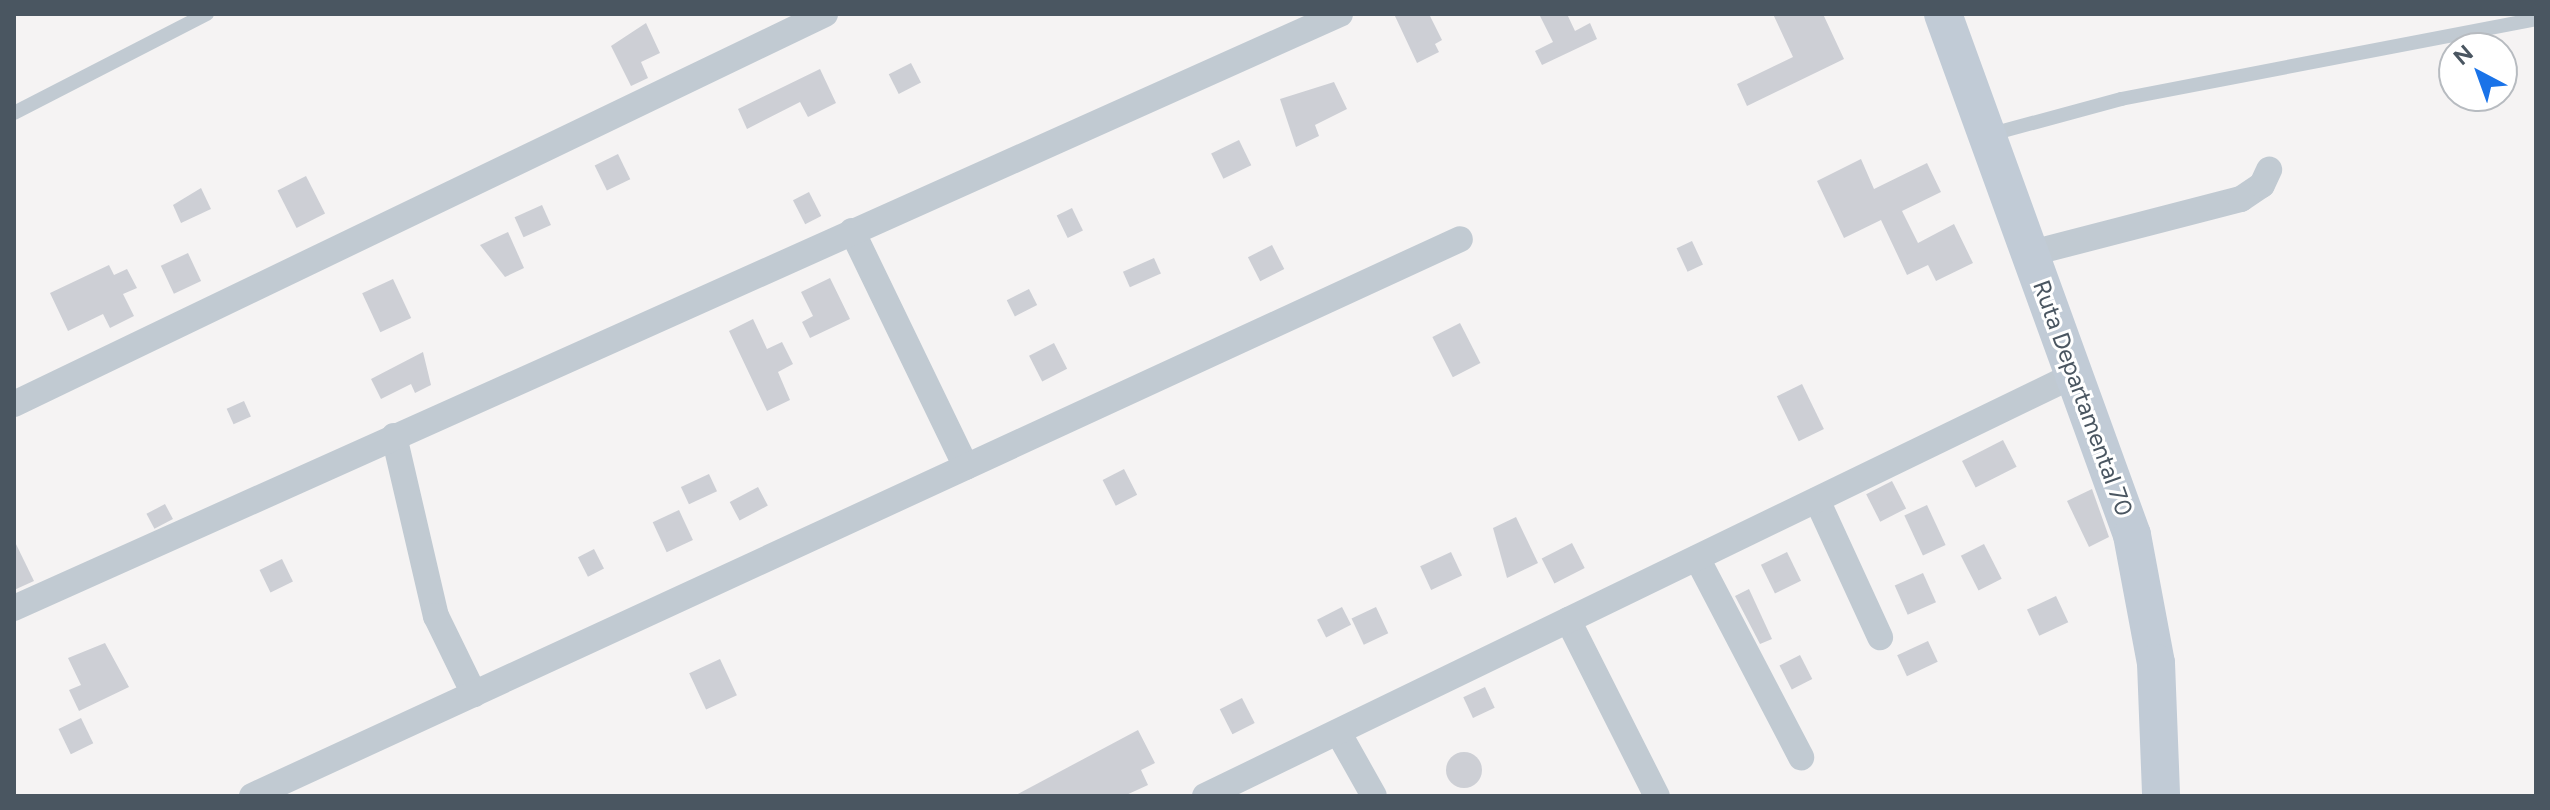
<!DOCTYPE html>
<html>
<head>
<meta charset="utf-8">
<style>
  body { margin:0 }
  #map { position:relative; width:2550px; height:810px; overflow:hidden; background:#f5f3f3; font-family:Figtree,sans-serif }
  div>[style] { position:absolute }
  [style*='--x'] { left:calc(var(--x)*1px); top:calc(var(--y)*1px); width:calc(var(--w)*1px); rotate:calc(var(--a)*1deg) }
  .building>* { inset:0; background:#cdcfd5; transform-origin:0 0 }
  .round { border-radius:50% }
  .lane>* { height:14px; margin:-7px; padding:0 7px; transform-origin:7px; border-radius:7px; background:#c1cad2 }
  .street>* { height:26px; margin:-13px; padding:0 13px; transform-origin:13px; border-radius:13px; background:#c1cad2 }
  .secondary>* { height:38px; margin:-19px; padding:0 19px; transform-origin:19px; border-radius:19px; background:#c1cbd6 }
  span { translate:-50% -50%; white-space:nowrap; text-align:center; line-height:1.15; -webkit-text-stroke:6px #fff; paint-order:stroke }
  .street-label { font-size:24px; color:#4a5661 }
  .frame { position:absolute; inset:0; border:16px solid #4a5661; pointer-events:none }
  .north { position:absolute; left:2438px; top:32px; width:80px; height:80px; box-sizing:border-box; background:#fff; border:2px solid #b7bbc0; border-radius:50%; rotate:319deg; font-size:22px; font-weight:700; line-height:32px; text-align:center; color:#4a5661 }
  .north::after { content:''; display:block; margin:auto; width:28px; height:36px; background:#1a73e8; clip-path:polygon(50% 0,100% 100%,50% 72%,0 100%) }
</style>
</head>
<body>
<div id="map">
  <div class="building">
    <i style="clip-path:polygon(1394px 14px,1429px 14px,1442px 40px,1435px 44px,1439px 52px,1417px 63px)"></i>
    <i style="clip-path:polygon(1539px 14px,1567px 14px,1575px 31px,1590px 23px,1597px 39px,1542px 65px,1535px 51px,1553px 42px)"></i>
    <i style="clip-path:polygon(1773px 14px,1823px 14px,1844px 59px,1747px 106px,1737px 84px,1793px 57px)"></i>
    <i style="clip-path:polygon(646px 23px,660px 53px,641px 62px,648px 78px,631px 86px,611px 46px)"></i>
    <i style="left:911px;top:63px;width:22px;height:25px;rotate:63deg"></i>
    <i style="clip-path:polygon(820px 69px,836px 103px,808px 117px,800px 102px,747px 129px,738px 109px)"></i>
    <i style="clip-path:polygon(1334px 82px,1347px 109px,1315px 125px,1319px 136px,1296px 147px,1280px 99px)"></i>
    <i style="left:1239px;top:140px;width:28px;height:31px;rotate:64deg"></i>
    <i style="left:618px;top:154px;width:28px;height:26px;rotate:64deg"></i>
    <i style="clip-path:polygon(1861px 159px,1874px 189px,1927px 163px,1941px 192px,1902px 211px,1918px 243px,1954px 224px,1973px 263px,1936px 281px,1928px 265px,1907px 275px,1881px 220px,1844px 238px,1817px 181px)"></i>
    <i style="left:306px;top:176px;width:42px;height:32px;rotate:63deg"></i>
    <i style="clip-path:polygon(201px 188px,211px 209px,181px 223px,173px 205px)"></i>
    <i style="left:809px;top:192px;width:27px;height:18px;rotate:63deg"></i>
    <i style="left:542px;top:205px;width:22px;height:30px;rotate:66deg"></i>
    <i style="left:1072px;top:208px;width:25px;height:17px;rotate:64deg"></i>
    <i style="clip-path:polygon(508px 232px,524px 268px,505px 277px,480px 245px)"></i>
    <i style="left:1692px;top:241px;width:26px;height:17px;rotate:65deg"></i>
    <i style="left:1272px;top:245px;width:27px;height:27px;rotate:63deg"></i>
    <i style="left:188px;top:253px;width:31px;height:30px;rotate:65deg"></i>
    <i style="left:1154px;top:258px;width:17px;height:34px;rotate:66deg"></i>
    <i style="clip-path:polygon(109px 265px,114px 275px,127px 269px,137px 288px,123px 294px,134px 316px,110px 328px,103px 314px,68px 331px,50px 293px)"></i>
    <i style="clip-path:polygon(830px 278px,850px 319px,810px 338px,802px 322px,813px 316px,801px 292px)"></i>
    <i style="left:393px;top:279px;width:43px;height:34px;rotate:65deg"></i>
    <i style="left:1029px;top:289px;width:18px;height:25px;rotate:63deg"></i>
    <i style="clip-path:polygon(753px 319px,767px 349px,782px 342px,793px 364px,778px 372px,790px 400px,767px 411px,729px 331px)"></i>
    <i style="left:1460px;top:323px;width:45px;height:31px;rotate:63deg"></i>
    <i style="left:1054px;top:343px;width:29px;height:28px;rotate:63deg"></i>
    <i style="clip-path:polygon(423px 352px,431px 385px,415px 393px,411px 384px,381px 399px,371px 379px)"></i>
    <i style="left:1802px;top:384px;width:50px;height:28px;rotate:64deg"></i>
    <i style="left:244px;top:401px;width:17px;height:19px;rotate:66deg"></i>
    <i style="left:2003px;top:440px;width:30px;height:46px;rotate:63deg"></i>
    <i style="left:1124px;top:469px;width:29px;height:24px;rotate:63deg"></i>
    <i style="left:709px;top:474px;width:19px;height:31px;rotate:65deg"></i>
    <i style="left:1892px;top:481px;width:31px;height:29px;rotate:63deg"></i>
    <i style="left:758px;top:487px;width:21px;height:32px;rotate:62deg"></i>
    <i style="clip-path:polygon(2092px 489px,2109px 537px,2089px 547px,2067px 501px)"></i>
    <i style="left:165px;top:504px;width:17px;height:21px;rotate:62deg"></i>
    <i style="left:1927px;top:505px;width:44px;height:25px;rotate:65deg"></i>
    <i style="left:679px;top:510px;width:33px;height:29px;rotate:65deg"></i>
    <i style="clip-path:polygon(1516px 517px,1538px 563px,1507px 578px,1493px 528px)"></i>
    <i style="clip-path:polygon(14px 540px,34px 581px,14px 590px)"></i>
    <i style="left:1572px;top:543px;width:28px;height:34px;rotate:63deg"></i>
    <i style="left:1984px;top:544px;width:39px;height:26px;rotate:63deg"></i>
    <i style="left:594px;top:549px;width:22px;height:18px;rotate:63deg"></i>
    <i style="left:1451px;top:552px;width:26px;height:34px;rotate:65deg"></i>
    <i style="left:1787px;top:552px;width:32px;height:29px;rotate:64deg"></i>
    <i style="left:282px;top:559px;width:25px;height:25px;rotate:64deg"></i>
    <i style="left:1923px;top:573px;width:32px;height:31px;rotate:66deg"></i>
    <i style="clip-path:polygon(1749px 589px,1772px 639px,1760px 644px,1735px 596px)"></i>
    <i style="left:2056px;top:596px;width:29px;height:32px;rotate:65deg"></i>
    <i style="left:1342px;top:607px;width:20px;height:28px;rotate:63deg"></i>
    <i style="left:1376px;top:607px;width:29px;height:27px;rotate:65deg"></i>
    <i style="left:1928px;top:641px;width:23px;height:34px;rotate:65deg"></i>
    <i style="clip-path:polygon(105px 643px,129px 687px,79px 711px,69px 690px,81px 685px,68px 658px)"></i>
    <i style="left:1800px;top:655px;width:27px;height:23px;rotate:63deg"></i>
    <i style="left:720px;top:659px;width:40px;height:34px;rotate:65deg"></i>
    <i style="left:1485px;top:687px;width:23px;height:24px;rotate:65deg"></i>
    <i style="left:1242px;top:698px;width:28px;height:25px;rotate:63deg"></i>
    <i style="left:81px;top:718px;width:28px;height:25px;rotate:64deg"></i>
    <i style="clip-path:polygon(1138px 730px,1155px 763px,1141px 770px,1148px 785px,1124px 796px,1014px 796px)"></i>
    <i class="round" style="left:1446px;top:752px;width:36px;height:36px"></i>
  </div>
  <div class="lane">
    <i style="--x:14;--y:113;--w:217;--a:-27.2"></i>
    <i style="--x:1988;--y:135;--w:138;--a:-15.1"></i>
    <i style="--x:2121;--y:99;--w:423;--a:-10.9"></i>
  </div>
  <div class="street">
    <i style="--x:852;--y:231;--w:262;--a:64.2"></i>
    <i style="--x:2032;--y:253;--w:216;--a:-14.5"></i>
    <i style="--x:2241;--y:199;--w:25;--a:-34"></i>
    <i style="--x:2262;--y:185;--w:17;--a:-65"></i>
    <i style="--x:14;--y:404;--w:900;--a:-25.68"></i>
    <i style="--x:394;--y:436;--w:185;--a:76.9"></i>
    <i style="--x:436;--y:616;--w:87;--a:64"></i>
    <i style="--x:1817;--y:500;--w:151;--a:65.3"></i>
    <i style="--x:1697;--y:558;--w:225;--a:62.4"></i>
    <i style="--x:14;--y:608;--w:1453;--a:-24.13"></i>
    <i style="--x:1568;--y:620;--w:197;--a:63.2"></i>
    <i style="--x:1338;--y:732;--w:73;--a:60.6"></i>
    <i style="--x:252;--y:796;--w:1330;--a:-24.75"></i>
    <i style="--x:1205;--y:796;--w:968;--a:-25.85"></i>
  </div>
  <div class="secondary">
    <i style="--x:1943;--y:14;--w:554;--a:70.06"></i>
    <i style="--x:2132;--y:535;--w:130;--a:79.4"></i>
    <i style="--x:2156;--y:663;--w:133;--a:87.8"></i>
  </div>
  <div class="street-label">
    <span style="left:2083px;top:398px;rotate:70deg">Ruta Departamental 70</span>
  </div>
  <div class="frame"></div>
  <div class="north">N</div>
</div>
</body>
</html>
